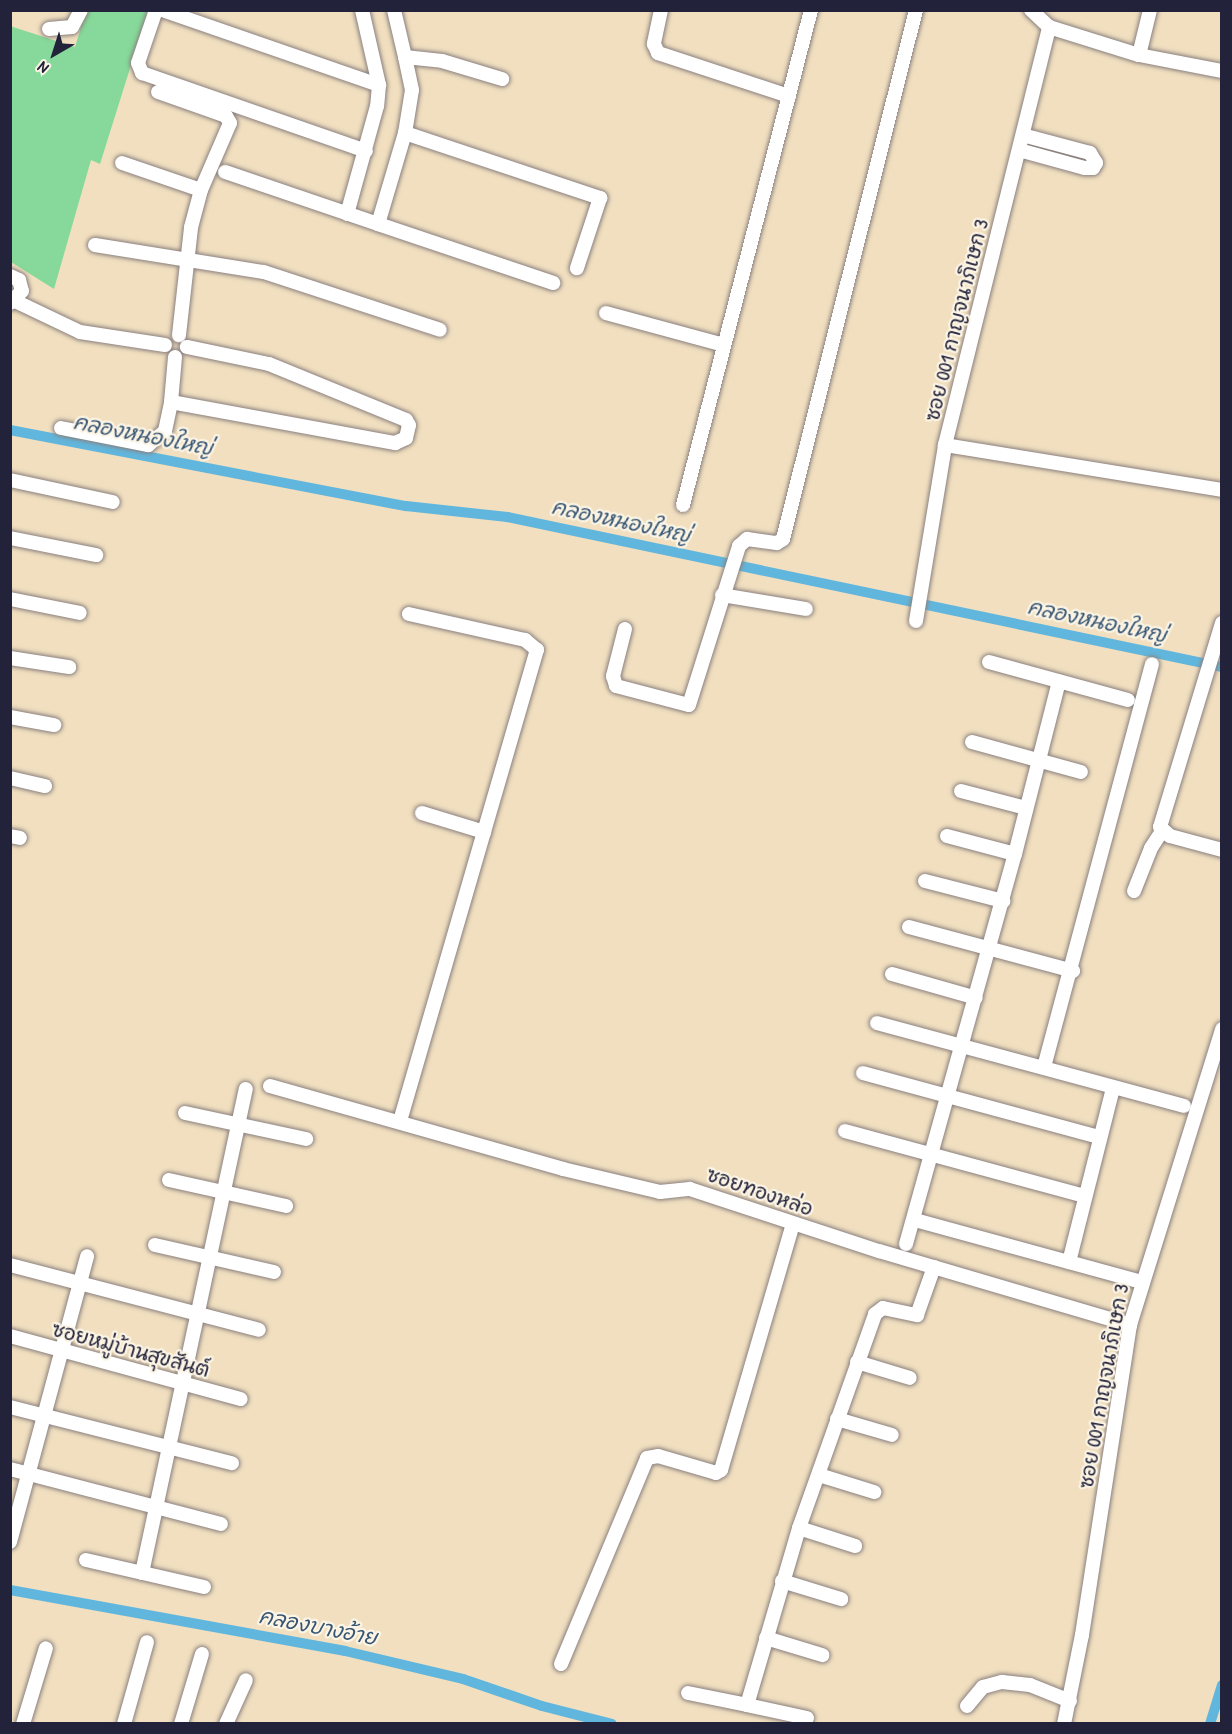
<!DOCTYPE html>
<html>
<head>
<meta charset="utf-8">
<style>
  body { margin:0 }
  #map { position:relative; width:1232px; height:1734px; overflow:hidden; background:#f1dfc0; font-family:"Patrick Hand","Playpen Sans Thai",sans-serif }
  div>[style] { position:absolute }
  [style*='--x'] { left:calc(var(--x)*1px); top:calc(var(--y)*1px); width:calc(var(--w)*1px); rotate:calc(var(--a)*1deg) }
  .green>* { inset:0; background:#86d99a }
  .canal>* { height:10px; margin:-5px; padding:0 5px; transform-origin:5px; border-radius:5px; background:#61b6dd }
  .roads { filter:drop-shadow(0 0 2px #8a807e) drop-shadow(0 0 2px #8a807e) }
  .minor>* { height:14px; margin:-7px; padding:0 7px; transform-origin:7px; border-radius:7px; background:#fff }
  span { translate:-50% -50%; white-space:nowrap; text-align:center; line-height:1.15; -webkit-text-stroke:4.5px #fcf5e5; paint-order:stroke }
  .street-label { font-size:20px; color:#22223b }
  .water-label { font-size:21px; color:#385674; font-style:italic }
  .frame { position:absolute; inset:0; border:12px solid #22223b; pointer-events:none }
  .north { position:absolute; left:24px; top:24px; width:60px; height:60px; -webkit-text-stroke:4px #fcf5e5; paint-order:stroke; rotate:219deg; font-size:16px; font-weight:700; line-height:24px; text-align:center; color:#22223b }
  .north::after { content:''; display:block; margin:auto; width:21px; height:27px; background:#22223b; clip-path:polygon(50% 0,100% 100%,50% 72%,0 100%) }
</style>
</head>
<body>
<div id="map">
  <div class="green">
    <i style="clip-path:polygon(86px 11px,148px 11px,100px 164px,91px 160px,54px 289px,11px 262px,10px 26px,75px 47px)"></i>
  </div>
  <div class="canal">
    <i style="--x:10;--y:430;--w:403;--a:10.9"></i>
    <i style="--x:406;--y:506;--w:102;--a:6.2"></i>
    <i style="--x:507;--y:517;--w:731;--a:11.85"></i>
    <i style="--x:10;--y:1590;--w:341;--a:10.3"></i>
    <i style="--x:345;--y:1651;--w:121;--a:13.3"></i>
    <i style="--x:463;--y:1679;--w:83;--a:18.9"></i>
    <i style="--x:542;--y:1706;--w:72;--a:14.4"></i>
    <i style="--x:1210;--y:1724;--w:41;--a:-72.9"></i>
  </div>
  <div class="roads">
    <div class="minor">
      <i style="--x:156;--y:10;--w:56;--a:108.8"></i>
      <i style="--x:138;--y:63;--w:11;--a:68"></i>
      <i style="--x:142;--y:73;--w:237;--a:19.2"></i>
      <i style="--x:162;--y:10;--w:230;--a:19.1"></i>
      <i style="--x:379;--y:85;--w:21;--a:95"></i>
      <i style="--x:377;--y:106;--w:112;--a:105.5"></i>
      <i style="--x:362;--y:10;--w:77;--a:77.2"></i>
      <i style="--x:394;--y:10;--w:48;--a:76.8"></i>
      <i style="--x:405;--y:57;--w:37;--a:6"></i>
      <i style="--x:442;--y:61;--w:63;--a:16.7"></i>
      <i style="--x:661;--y:10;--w:35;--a:102"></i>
      <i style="--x:654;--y:44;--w:10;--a:66"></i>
      <i style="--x:658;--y:53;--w:138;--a:18.2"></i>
      <i style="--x:1031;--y:10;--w:25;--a:43"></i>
      <i style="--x:1049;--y:27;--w:94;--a:17.3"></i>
      <i style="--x:1139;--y:55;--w:85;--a:10.9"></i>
      <i style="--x:49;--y:29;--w:23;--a:-5"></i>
      <i style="--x:72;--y:27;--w:19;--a:-62"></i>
      <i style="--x:1139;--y:55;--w:46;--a:-76.3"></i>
      <i style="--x:405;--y:57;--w:34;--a:78"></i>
      <i style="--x:412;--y:90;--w:44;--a:99.2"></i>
      <i style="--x:405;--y:133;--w:206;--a:18.4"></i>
      <i style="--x:600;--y:198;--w:74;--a:108.2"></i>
      <i style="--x:158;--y:92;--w:72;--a:19.4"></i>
      <i style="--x:226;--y:116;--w:8;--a:60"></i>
      <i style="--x:230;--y:123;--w:73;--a:113.4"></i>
      <i style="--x:201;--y:190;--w:39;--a:105"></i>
      <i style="--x:191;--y:228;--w:108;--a:96.4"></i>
      <i style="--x:405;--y:133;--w:95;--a:106.5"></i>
      <i style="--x:378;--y:224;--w:185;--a:18.6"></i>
      <i style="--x:1019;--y:150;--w:68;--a:15.3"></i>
      <i style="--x:1085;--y:168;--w:8;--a:0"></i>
      <i style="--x:1093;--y:168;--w:6;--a:-59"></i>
      <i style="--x:1096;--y:163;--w:12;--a:-121"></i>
      <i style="--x:1090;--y:153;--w:69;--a:-165"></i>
      <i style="--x:122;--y:163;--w:83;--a:18.9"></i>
      <i style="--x:225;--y:172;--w:162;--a:18.8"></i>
      <i style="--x:95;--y:245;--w:171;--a:9.1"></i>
      <i style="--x:264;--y:272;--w:185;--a:18.2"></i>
      <i style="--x:10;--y:276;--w:10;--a:24"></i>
      <i style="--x:19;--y:280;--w:11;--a:75"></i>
      <i style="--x:22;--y:291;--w:17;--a:135"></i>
      <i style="--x:15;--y:301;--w:72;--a:25.5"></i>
      <i style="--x:80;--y:332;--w:86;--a:8.7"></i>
      <i style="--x:606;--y:313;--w:122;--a:15.2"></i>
      <i style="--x:175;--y:357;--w:45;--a:95.1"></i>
      <i style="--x:171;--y:402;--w:228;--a:10.4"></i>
      <i style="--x:395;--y:443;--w:12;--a:-24"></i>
      <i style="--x:406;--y:438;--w:13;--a:-77"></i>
      <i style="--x:409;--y:425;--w:6;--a:-121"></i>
      <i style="--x:406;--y:420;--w:148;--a:-157.8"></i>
      <i style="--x:269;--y:364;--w:84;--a:-168.3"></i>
      <i style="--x:61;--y:428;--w:89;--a:11.1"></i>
      <i style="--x:148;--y:445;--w:22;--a:-39"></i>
      <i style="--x:165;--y:431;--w:30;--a:-78"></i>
      <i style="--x:945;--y:445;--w:281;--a:9.2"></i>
      <i style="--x:10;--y:480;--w:105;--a:12.1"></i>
      <i style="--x:683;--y:505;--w:511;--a:-75.5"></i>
      <i style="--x:10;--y:538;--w:88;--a:11.2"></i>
      <i style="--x:722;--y:595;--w:85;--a:9.5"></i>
      <i style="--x:10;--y:599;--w:71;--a:11.3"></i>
      <i style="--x:916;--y:621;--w:178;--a:-80.6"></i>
      <i style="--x:945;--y:445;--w:431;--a:-76"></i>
      <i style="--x:1222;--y:623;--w:213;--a:106.9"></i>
      <i style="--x:1160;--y:827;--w:13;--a:42"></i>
      <i style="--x:1170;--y:836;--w:54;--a:15.1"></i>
      <i style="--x:625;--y:629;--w:49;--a:104.3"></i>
      <i style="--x:613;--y:676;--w:10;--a:73"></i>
      <i style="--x:616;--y:686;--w:75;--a:14.6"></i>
      <i style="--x:689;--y:705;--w:167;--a:-72.5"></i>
      <i style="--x:739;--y:546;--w:11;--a:-41"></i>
      <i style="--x:747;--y:539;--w:30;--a:8"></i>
      <i style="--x:777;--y:543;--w:7;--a:-34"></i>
      <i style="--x:783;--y:539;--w:545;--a:-75.89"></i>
      <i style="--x:10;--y:658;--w:60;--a:8.7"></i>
      <i style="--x:989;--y:662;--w:144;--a:15.3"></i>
      <i style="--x:10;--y:717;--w:45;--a:10.3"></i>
      <i style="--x:972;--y:742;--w:113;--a:15.4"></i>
      <i style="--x:10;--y:778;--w:36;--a:13"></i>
      <i style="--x:961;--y:791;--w:67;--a:14.7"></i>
      <i style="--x:422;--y:813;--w:65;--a:17"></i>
      <i style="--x:10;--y:836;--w:10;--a:11"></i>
      <i style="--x:947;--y:836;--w:70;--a:14.8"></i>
      <i style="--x:925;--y:881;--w:81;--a:14.4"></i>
      <i style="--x:1134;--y:891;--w:46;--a:-68.4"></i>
      <i style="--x:1151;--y:848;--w:20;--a:-57"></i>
      <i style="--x:909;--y:927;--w:170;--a:15"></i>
      <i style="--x:892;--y:974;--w:87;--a:15.9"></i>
      <i style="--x:877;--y:1023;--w:318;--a:15.1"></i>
      <i style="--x:1044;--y:1067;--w:417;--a:-75"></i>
      <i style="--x:863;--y:1073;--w:245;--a:15.2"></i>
      <i style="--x:270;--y:1086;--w:305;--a:15.8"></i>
      <i style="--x:563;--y:1169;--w:100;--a:13.3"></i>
      <i style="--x:660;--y:1192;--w:30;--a:-6"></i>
      <i style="--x:690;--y:1189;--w:199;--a:18.2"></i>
      <i style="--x:879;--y:1251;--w:262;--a:16.4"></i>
      <i style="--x:185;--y:1113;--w:124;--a:12.1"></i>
      <i style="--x:400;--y:1121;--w:491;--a:-73.8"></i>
      <i style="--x:537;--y:650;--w:16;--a:-140"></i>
      <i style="--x:525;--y:640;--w:119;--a:-167.4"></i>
      <i style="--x:845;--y:1131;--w:248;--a:15.2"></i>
      <i style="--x:169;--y:1180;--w:120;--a:12.5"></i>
      <i style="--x:915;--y:1220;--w:235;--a:15.3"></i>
      <i style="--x:906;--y:1244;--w:405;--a:-74.4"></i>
      <i style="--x:1015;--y:854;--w:178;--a:-75.7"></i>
      <i style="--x:155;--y:1245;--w:122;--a:12.8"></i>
      <i style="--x:1069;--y:1262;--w:179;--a:-75.8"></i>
      <i style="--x:10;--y:1265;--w:257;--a:14.6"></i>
      <i style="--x:10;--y:1336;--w:239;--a:15.3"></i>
      <i style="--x:857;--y:1362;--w:55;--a:16.8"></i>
      <i style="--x:10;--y:1407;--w:229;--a:14.2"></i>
      <i style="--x:837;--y:1419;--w:57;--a:16.2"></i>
      <i style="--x:10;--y:1469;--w:218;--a:14.6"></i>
      <i style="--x:819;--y:1475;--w:58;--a:17.2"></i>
      <i style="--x:799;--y:1528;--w:59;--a:17.8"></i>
      <i style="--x:10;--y:1542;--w:296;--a:-74.9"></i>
      <i style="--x:86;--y:1560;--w:121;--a:12.9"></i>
      <i style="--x:142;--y:1573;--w:495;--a:-77.9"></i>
      <i style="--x:782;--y:1581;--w:62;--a:17"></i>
      <i style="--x:766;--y:1638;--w:59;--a:16.9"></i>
      <i style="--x:561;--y:1664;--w:223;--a:-67.3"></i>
      <i style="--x:647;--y:1458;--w:11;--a:-10"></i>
      <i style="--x:658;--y:1456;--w:60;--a:16.3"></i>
      <i style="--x:716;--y:1473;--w:6;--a:-31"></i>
      <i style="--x:721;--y:1470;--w:256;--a:-73.7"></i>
      <i style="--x:688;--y:1693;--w:60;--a:11.5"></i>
      <i style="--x:967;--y:1706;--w:25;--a:-50"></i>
      <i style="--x:983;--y:1687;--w:20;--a:-15"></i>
      <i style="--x:1002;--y:1682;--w:28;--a:6"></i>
      <i style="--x:1030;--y:1685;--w:43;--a:21.8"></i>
      <i style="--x:807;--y:1718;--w:61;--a:-167.8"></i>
      <i style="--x:747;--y:1705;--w:184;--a:-73.6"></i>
      <i style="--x:799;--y:1528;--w:227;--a:-70.4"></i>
      <i style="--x:875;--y:1314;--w:10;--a:-37"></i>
      <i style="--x:883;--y:1308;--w:35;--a:12"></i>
      <i style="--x:917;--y:1315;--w:51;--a:-70.5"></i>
      <i style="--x:23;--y:1724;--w:79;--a:-73.2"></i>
      <i style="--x:124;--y:1724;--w:85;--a:-74.3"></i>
      <i style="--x:181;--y:1724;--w:73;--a:-73.3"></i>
      <i style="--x:226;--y:1724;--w:48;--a:-65.6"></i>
      <i style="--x:1064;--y:1724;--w:91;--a:-78.6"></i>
      <i style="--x:1082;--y:1635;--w:314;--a:-81.2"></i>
      <i style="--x:1130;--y:1325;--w:310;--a:-72.7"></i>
    </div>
  </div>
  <div class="street-label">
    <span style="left:956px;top:320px;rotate:-76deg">ซอย 001 กาญจนาภิเษก 3</span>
    <span style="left:760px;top:1191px;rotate:19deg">ซอยทองหล่อ</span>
    <span style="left:131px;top:1349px;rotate:15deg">ซอยหมู่บ้านสุขสันต์</span>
    <span style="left:1103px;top:1386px;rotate:-80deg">ซอย 001 กาญจนาภิเษก 3</span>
  </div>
  <div class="water-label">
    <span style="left:143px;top:435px;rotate:11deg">คลองหนองใหญ่</span>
    <span style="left:621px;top:521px;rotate:12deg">คลองหนองใหญ่</span>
    <span style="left:1097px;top:621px;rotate:12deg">คลองหนองใหญ่</span>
    <span style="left:318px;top:1627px;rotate:11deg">คลองบางอ้าย</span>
  </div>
  <div class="frame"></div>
  <div class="north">N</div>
</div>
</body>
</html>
